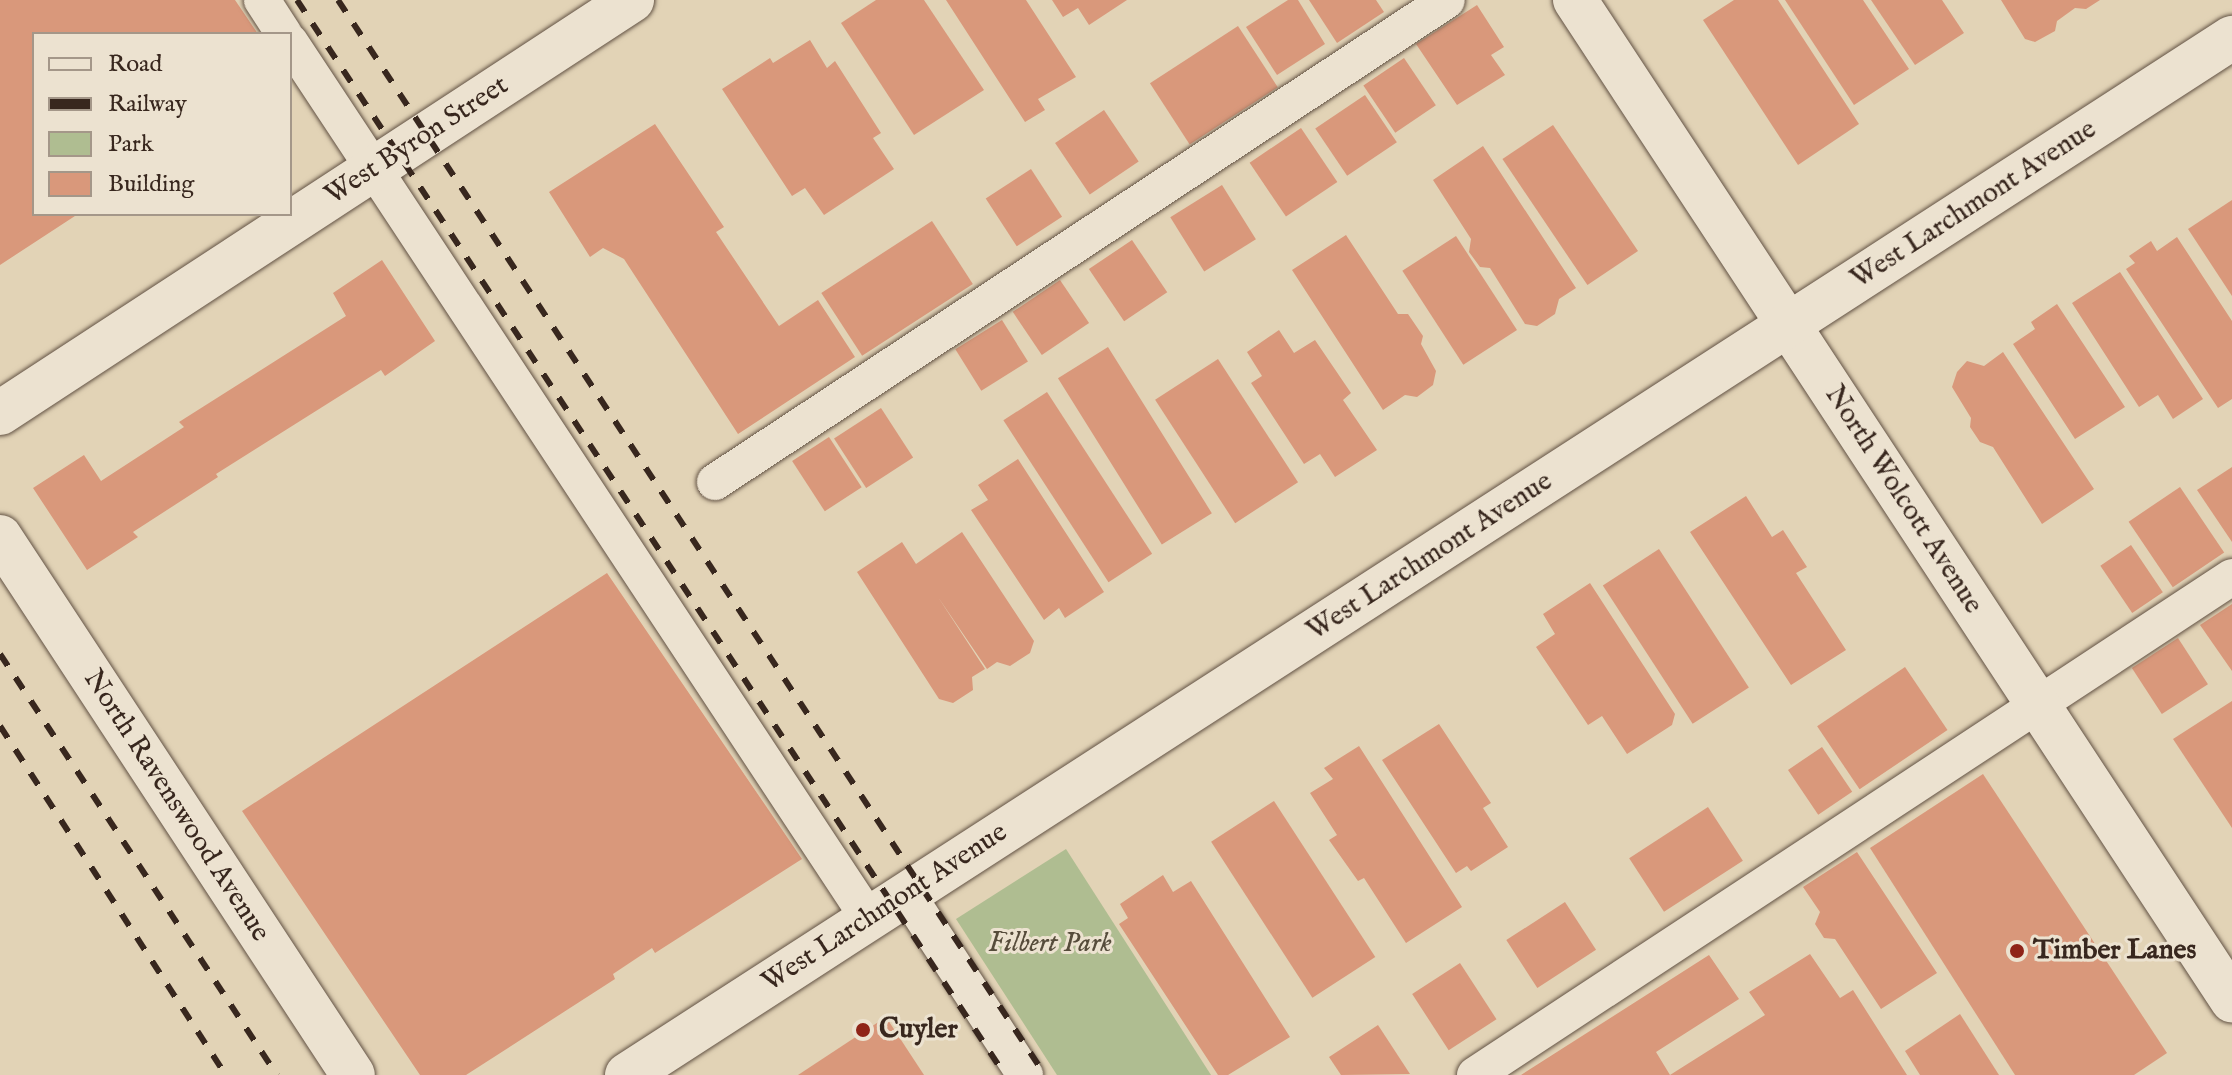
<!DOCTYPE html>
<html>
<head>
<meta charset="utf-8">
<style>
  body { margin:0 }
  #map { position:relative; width:2232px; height:1075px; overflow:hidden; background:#e2d3b6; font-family:"IM FELL English",serif }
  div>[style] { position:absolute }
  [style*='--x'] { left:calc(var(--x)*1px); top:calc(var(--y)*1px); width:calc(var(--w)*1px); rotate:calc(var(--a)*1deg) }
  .green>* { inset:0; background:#afbd91 }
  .building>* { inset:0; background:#d9987b; transform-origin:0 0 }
  .roads { filter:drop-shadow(0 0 2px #625244) drop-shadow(0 0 2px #625244) }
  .service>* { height:36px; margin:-18px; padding:0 18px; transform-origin:18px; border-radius:18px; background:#ece2d0 }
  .minor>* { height:44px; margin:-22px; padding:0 22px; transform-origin:22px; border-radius:22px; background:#ece2d0 }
  .rail>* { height:6px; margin-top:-3px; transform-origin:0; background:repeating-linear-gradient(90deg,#38271e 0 14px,transparent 0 28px) }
  .dots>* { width:22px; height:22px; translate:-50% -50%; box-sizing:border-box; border:4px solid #ece2d0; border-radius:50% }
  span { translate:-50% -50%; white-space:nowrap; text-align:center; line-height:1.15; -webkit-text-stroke:6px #ece2d0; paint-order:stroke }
  .street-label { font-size:28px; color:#38271e }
  .park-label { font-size:28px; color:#564c3b; font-style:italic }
  .poi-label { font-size:28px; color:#38271e; font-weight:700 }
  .left { translate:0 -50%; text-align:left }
  .legend { position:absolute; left:32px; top:32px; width:260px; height:184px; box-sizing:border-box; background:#ece2d0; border:2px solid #a49789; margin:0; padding:10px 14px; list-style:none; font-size:24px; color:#38271e }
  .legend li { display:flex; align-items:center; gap:16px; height:40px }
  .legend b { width:40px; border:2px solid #a49789 }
</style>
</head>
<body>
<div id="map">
  <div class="green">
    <i style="clip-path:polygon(1066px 849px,1211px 1075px,1057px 1075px,956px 919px)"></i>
  </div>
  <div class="building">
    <i style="clip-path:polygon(0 0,235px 0,258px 34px,34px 34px,34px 214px,78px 214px,0 265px)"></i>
    <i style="clip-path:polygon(876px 0,924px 0,984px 90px,914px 135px,841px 23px)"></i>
    <i style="clip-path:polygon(946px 0,1026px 0,1076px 77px,1038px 99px,1045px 110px,1025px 122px)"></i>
    <i style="clip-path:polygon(1052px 0,1127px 0,1089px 25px,1078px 8px,1063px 17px)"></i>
    <i style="clip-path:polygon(1288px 0,1298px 0,1325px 44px,1277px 75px,1246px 27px)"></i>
    <i style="clip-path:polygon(1309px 0,1376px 0,1384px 12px,1337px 43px)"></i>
    <i style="clip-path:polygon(1734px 0,1778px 0,1859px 124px,1798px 165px,1703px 20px)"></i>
    <i style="clip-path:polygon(1785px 0,1863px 0,1909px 69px,1854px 105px)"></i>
    <i style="clip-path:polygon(1871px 0,1942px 0,1964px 33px,1915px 65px)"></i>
    <i style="clip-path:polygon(2001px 0,2100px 0,2086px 9px,2075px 8px,2057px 21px,2055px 31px,2035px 42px,2025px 39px)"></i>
    <i style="clip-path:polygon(1477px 5px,1504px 47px,1491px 55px,1505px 75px,1457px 105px,1416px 44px)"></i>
    <i style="left:1238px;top:26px;width:73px;height:105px;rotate:57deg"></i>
    <i style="clip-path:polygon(810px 40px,827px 68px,835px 61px,881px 133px,873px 138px,894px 169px,824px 215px,805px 188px,792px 196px,722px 89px,770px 58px,773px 63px)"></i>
    <i style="left:1404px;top:58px;width:57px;height:49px;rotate:56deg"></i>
    <i style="left:1365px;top:95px;width:57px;height:60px;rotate:56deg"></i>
    <i style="left:1104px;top:110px;width:62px;height:59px;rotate:56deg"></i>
    <i style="clip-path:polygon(655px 124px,724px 227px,716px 232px,779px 326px,818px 300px,855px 357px,738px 434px,624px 259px,603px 248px,590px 257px,549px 192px)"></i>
    <i style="left:1553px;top:125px;width:152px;height:61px;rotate:56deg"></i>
    <i style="left:1301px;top:128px;width:65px;height:62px;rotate:56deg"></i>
    <i style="clip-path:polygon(1483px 146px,1576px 288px,1559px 299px,1555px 314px,1537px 326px,1525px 324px,1490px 268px,1480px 267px,1469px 252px,1471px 239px,1433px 180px)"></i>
    <i style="left:1031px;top:169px;width:57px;height:54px;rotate:57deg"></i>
    <i style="left:1222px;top:185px;width:64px;height:61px;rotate:58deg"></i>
    <i style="clip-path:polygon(2232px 200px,2232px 296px,2188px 229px)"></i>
    <i style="left:932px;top:221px;width:75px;height:132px;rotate:57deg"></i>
    <i style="clip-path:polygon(1346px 235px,1398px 314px,1408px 314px,1423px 336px,1421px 344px,1436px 371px,1433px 385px,1417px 397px,1405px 395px,1383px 410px,1292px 270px)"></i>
    <i style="left:1456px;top:236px;width:112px;height:64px;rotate:57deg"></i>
    <i style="clip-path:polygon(2177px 237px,2232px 321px,2232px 399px,2218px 408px,2126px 269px,2135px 263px,2129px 256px,2151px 241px,2157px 251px)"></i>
    <i style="left:1132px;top:240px;width:63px;height:52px;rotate:56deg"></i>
    <i style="clip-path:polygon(382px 260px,435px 341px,385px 376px,381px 370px,216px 474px,218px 477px,133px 532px,138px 537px,87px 570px,33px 488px,84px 455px,101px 481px,184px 427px,179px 422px,346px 316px,333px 293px)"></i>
    <i style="clip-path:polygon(2120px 272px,2203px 399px,2173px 419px,2158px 395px,2139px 407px,2072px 303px)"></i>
    <i style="left:1060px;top:280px;width:52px;height:57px;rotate:56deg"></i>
    <i style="clip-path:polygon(2057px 304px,2125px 407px,2075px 439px,2013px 344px,2035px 329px,2031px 322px)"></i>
    <i style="left:1002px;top:320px;width:49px;height:55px;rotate:58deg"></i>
    <i style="clip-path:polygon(1279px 330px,1294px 353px,1315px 340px,1351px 393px,1343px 400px,1377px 450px,1335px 477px,1320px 454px,1304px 464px,1251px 383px,1262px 376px,1247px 352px)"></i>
    <i style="left:1108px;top:347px;width:196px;height:59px;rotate:58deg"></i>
    <i style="clip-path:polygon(2003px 352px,2094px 489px,2042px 524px,1993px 447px,1980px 442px,1970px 427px,1971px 418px,1952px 387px,1957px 372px,1967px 361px,1984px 366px)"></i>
    <i style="left:1218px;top:359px;width:147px;height:75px;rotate:57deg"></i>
    <i style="left:1047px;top:392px;width:193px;height:52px;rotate:57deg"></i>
    <i style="left:881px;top:408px;width:59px;height:56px;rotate:57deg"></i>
    <i style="left:829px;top:437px;width:60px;height:44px;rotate:57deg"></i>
    <i style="clip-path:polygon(1018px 459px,1104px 592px,1065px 618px,1059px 608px,1044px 620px,971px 510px,988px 500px,978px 485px)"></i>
    <i style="clip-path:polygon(2232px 467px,2232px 542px,2197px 490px)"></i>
    <i style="left:2180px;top:487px;width:79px;height:62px;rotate:56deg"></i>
    <i style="clip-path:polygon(1746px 496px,1772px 537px,1783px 530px,1807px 567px,1796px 573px,1846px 650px,1791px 685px,1690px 532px)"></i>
    <i style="clip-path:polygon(962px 532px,1034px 641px,1030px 653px,1010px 666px,997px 662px,987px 669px,938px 597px,985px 669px,972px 677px,973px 690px,953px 703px,939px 699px,857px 572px,902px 542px,916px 564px)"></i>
    <i style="left:2131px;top:545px;width:57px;height:37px;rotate:56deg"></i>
    <i style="left:1659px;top:549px;width:165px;height:67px;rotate:57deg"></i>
    <i style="clip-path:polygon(607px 573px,802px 859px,655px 953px,652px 948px,613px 974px,615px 979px,466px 1075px,420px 1075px,242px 811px)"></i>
    <i style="clip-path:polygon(1590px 583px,1675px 714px,1672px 725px,1627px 754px,1602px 716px,1588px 725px,1536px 647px,1555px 634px,1543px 614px)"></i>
    <i style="clip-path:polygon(2232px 604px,2232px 671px,2200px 625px)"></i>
    <i style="left:2178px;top:638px;width:55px;height:55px;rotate:57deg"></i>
    <i style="left:1905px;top:667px;width:76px;height:106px;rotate:56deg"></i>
    <i style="clip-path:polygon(2232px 701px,2232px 828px,2173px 739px)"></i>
    <i style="clip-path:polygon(1439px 724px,1491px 803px,1483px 808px,1508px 847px,1471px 871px,1467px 866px,1456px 873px,1382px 760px)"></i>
    <i style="clip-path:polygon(1359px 746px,1462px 907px,1406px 943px,1364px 878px,1358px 881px,1329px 840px,1337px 835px,1310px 793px,1333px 779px,1324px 768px)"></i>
    <i style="left:1822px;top:747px;width:54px;height:41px;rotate:56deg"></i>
    <i style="clip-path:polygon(1983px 774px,2167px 1053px,2134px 1075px,2015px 1075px,1870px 848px)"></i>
    <i style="left:1274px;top:801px;width:186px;height:75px;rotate:57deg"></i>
    <i style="left:1708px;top:807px;width:64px;height:94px;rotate:57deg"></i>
    <i style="clip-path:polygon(1857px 852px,1937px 973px,1881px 1009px,1835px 939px,1824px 938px,1815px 924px,1820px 912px,1803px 887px)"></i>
    <i style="clip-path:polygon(1163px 875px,1173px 892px,1191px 881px,1290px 1037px,1228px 1075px,1218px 1075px,1119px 924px,1128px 918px,1120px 904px)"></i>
    <i style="left:1565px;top:902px;width:57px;height:70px;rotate:57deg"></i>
    <i style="clip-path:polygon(1810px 954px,1840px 998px,1853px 990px,1907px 1075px,1670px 1075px,1765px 1015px,1749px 992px)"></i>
    <i style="clip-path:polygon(1709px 955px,1739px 999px,1656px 1052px,1670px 1075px,1521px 1075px)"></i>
    <i style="left:1460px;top:963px;width:67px;height:57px;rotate:57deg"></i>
    <i style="clip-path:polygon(1960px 1014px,1999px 1075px,1920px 1075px,1905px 1051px)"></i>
    <i style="clip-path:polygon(886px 1017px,924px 1075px,798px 1075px)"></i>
    <i style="clip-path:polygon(1378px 1025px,1410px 1074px,1341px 1075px,1329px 1057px)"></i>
  </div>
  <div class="roads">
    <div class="service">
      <i style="--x:262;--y:0;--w:40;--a:57.1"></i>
      <i style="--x:290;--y:42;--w:1051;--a:56.57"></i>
      <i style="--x:715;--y:482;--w:876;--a:-33.36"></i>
      <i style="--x:907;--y:894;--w:216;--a:56.9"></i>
      <i style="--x:1475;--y:1075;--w:906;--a:-33.34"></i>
    </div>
    <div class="minor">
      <i style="--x:1575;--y:0;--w:1197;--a:56.7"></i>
      <i style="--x:0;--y:413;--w:755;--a:-33.16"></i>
      <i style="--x:0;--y:537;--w:643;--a:56.73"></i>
      <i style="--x:627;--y:1075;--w:1911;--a:-32.87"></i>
    </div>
  </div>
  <div class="rail">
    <i style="--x:297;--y:0;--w:1287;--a:56.63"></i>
    <i style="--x:338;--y:0;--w:1287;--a:56.67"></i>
    <i style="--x:0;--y:654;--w:504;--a:56.66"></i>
    <i style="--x:0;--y:726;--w:416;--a:57.1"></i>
  </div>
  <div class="dots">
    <i style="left:2017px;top:951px;background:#8f2418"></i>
    <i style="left:863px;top:1030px;background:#8f2418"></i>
  </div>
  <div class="street-label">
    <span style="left:417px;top:141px;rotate:-33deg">West Byron Street</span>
    <span style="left:1974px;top:205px;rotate:-33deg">West Larchmont Avenue</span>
    <span style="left:1903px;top:500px;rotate:57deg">North Wolcott Avenue</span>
    <span style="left:1430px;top:557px;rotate:-33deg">West Larchmont Avenue</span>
    <span style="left:176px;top:806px;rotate:57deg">North Ravenswood Avenue</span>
    <span style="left:885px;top:908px;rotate:-33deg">West Larchmont Avenue</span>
  </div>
  <div class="park-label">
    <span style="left:1050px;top:944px">Filbert Park</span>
  </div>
  <div class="poi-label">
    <span class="left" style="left:2033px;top:951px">Timber Lanes</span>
    <span class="left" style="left:879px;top:1030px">Cuyler</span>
  </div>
  <ul class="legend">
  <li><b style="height:10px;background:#ece2d0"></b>Road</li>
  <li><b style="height:10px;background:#38271e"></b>Railway</li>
  <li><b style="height:22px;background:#afbd91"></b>Park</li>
  <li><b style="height:22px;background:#d9987b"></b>Building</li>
  </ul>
</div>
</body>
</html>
